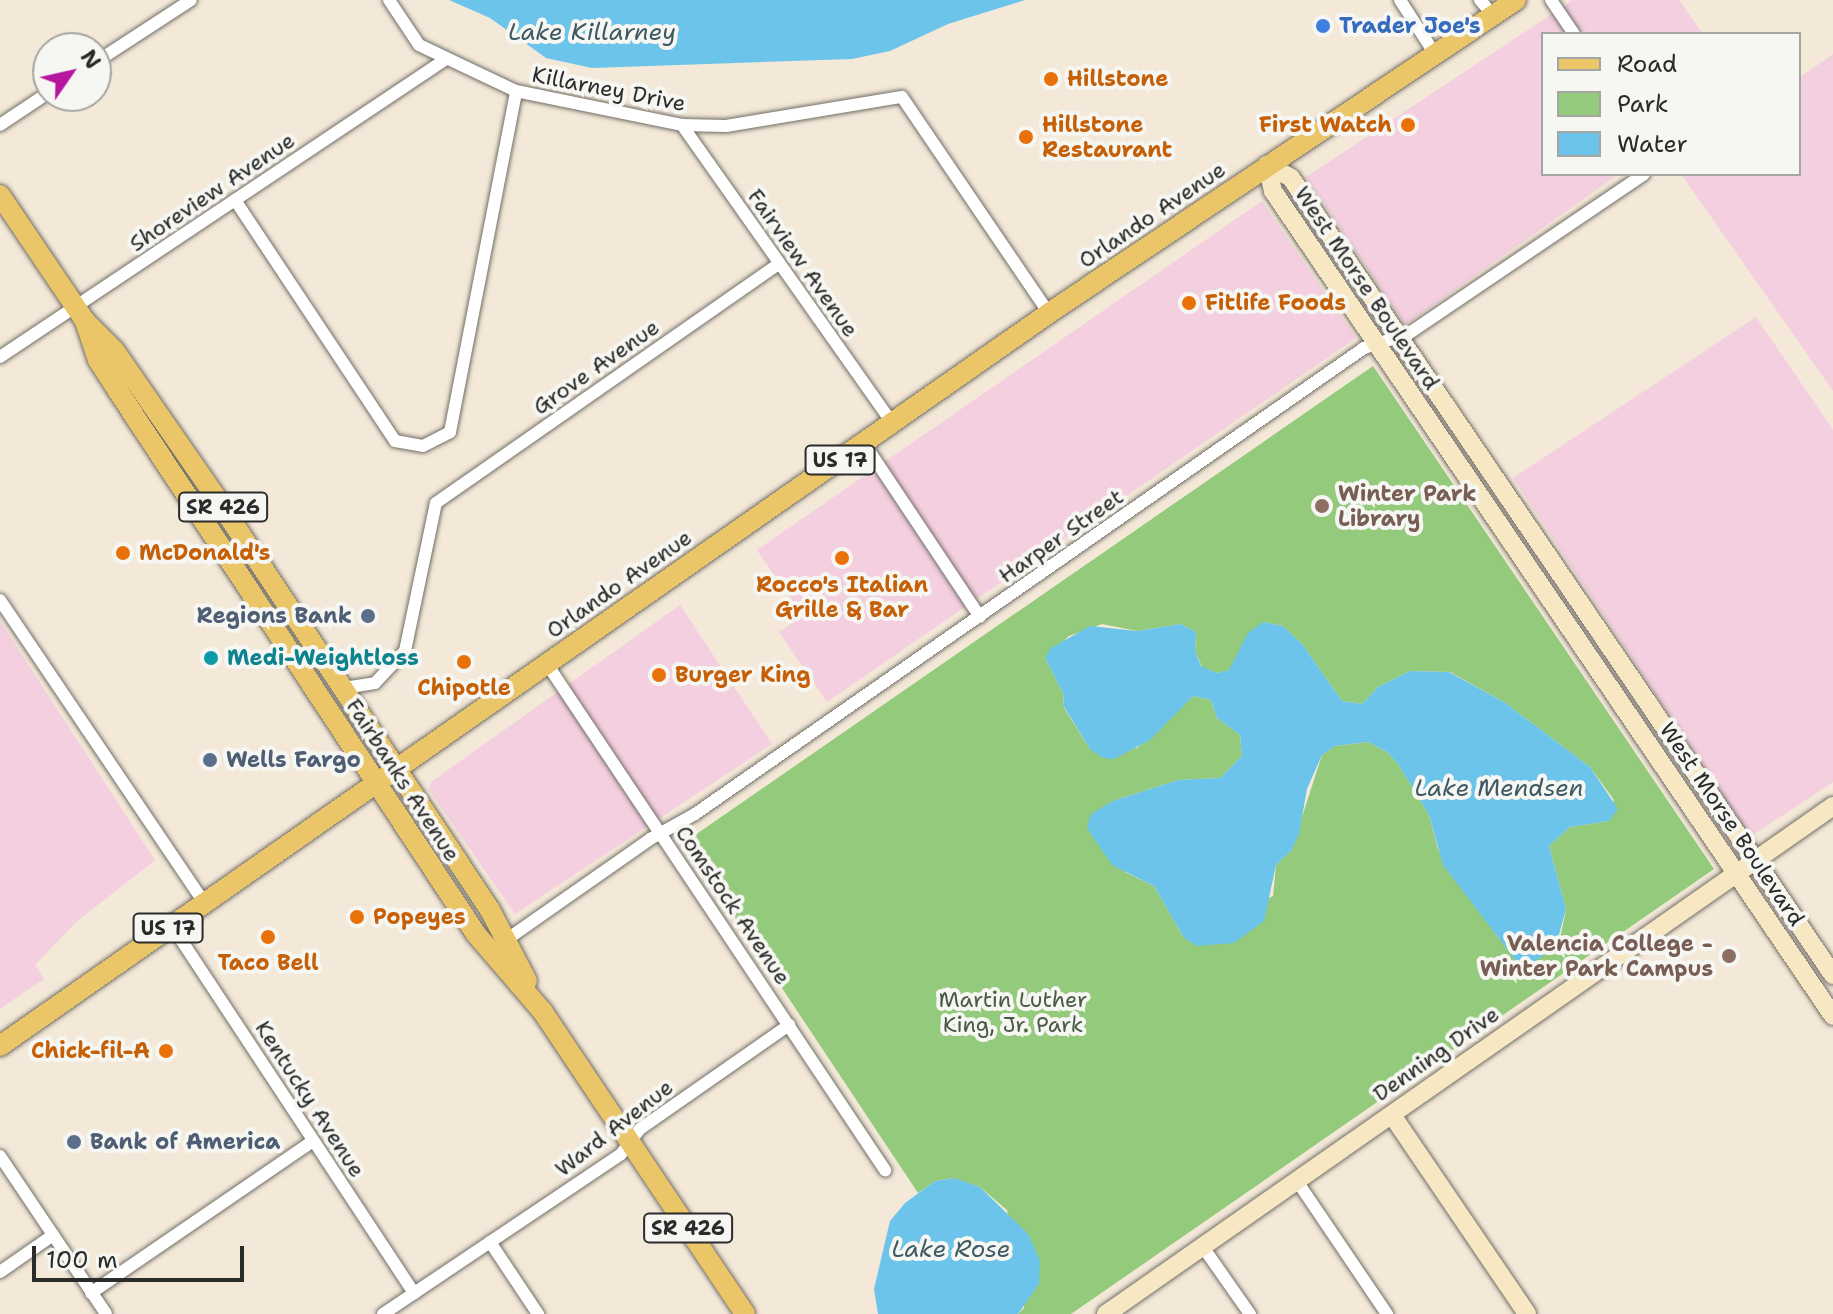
<!DOCTYPE html>
<html>
<head>
<meta charset="utf-8">
<style>
  body { margin:0 }
  #map { position:relative; width:1833px; height:1314px; overflow:hidden; background:#f4e9d8; font-family:"Shantell Sans",sans-serif }
  div>[style] { position:absolute }
  [style*='--x'] { left:calc(var(--x)*1px); top:calc(var(--y)*1px); width:calc(var(--w)*1px); rotate:calc(var(--a)*1deg) }
  .built>* { inset:0; background:#f3cfdf }
  .green>* { inset:0; background:#94ca7c }
  .water>* { inset:0; background:#6cc4ea }
  .roads { filter:drop-shadow(0 0 2px #716e68) drop-shadow(0 0 2px #716e68) }
  .street>* { height:12px; margin:-6px; padding:0 6px; transform-origin:6px; border-radius:6px; background:#fff }
  .secondary>* { height:18px; margin:-9px; padding:0 9px; transform-origin:9px; border-radius:9px; background:#f7e8c3 }
  .primary>* { height:20px; margin:-10px; padding:0 10px; transform-origin:10px; border-radius:10px; background:#ebc669 }
  .dots>* { width:22px; height:22px; translate:-50% -50%; box-sizing:border-box; border:4px solid #f6f6f2; border-radius:50% }
  span { translate:-50% -50%; white-space:nowrap; text-align:center; line-height:1.15; -webkit-text-stroke:8px #f6f6f2; paint-order:stroke }
  .shield-label span { padding:2px 6px; background:#f6f6f2; border:2px solid; border-radius:6px; -webkit-text-stroke-width:0 }
  .shield-label { font-size:20px; color:#2b2b2b; font-weight:700 }
  .shop-label { font-size:22px; color:#366cbe; font-weight:700 }
  .left { translate:0 -50%; text-align:left }
  .food-label { font-size:22px; color:#c56008; font-weight:700 }
  .right { translate:-100% -50%; text-align:right }
  .street-label { font-size:22px; color:#2b2b2b }
  .education-label { font-size:22px; color:#785e54; font-weight:700 }
  .service-label { font-size:22px; color:#4e5e75; font-weight:700 }
  .culture-label { font-size:22px; color:#0d838f; font-weight:700 }
  .park-label { font-size:22px; color:#4a5b43 }
  .water-label { font-size:24px; color:#3e5964; font-style:italic }
  .legend { position:absolute; left:1541px; top:32px; width:260px; height:144px; box-sizing:border-box; background:#f6f6f2; border:2px solid #a5a5a2; margin:0; padding:10px 14px; list-style:none; font-size:24px; color:#2b2b2b }
  .legend li { display:flex; align-items:center; gap:16px; height:40px }
  .legend b { width:40px; border:2px solid #a5a5a2 }
  .north { position:absolute; left:32px; top:32px; width:80px; height:80px; box-sizing:border-box; background:#f6f6f2; border:2px solid #a5a5a2; border-radius:50%; rotate:56deg; font-size:22px; font-weight:700; line-height:32px; text-align:center; color:#2b2b2b }
  .north::after { content:''; display:block; margin:auto; width:28px; height:36px; background:#b5179e; clip-path:polygon(50% 0,100% 100%,50% 72%,0 100%) }
  .scale { position:absolute; left:32px; top:1246px; width:212px; height:36px; box-sizing:border-box; border:4px solid #2b2b2b; border-top:0; padding-left:10px; font-size:24px; line-height:28px; white-space:nowrap; color:#2b2b2b; -webkit-text-stroke:6px #f6f6f2; paint-order:stroke }
</style>
</head>
<body>
<div id="map">
  <div class="built">
    <i style="clip-path:polygon(1573px 0,1679px 0,1703px 34px,1543px 34px,1543px 174px,1619px 174px,1405px 325px,1306px 177px)"></i>
    <i style="clip-path:polygon(1833px 54px,1833px 391px,1681px 174px,1799px 174px,1799px 78px)"></i>
    <i style="clip-path:polygon(1262px 201px,1356px 338px,827px 702px,779px 632px,802px 616px,757px 550px)"></i>
    <i style="clip-path:polygon(1756px 317px,1833px 430px,1833px 782px,1750px 837px,1513px 478px)"></i>
    <i style="clip-path:polygon(680px 605px,772px 744px,515px 914px,429px 790px,431px 782px)"></i>
    <i style="clip-path:polygon(0 621px,155px 860px,75px 923px,35px 965px,44px 979px,0 1009px)"></i>
  </div>
  <div class="green">
    <i style="clip-path:polygon(evenodd,1373px 366px,1714px 869px,1071px 1314px,1018px 1314px,1024px 1308px,1007px 1210px,980px 1187px,953px 1178px,935px 1181px,918px 1193px,685px 842px,1373px 366px,1263px 622px,1283px 626px,1302px 644px,1342px 701px,1362px 704px,1378px 687px,1410px 671px,1450px 672px,1504px 702px,1590px 767px,1614px 800px,1609px 821px,1570px 827px,1549px 846px,1566px 909px,1560px 939px,1499px 939px,1438px 849px,1429px 815px,1398px 764px,1387px 752px,1368px 742px,1335px 746px,1322px 755px,1291px 851px,1276px 865px,1273px 896px,1184px 938px,1154px 886px,1125px 872px,1113px 801px,1178px 780px,1220px 778px,1242px 756px,1240px 735px,1217px 718px,1211px 700px,1193px 696px,1137px 748px,1090px 749px,1064px 708px,1063px 693px,1045px 658px,1069px 636px,1102px 624px,1137px 631px,1181px 624px,1196px 632px,1195px 651px,1202px 667px,1217px 673px,1229px 670px,1263px 622px)"></i>
  </div>
  <div class="water">
    <i style="clip-path:polygon(449px 0,1025px 0,948px 24px,890px 51px,852px 59px,592px 68px,546px 58px,490px 18px)"></i>
    <i style="clip-path:polygon(1263px 622px,1283px 626px,1302px 644px,1342px 701px,1362px 704px,1378px 687px,1410px 671px,1449px 672px,1504px 702px,1590px 767px,1618px 809px,1609px 821px,1570px 827px,1549px 846px,1566px 909px,1556px 946px,1523px 970px,1443px 865px,1429px 815px,1398px 764px,1387px 752px,1368px 742px,1335px 746px,1322px 755px,1307px 789px,1299px 834px,1291px 851px,1276px 865px,1264px 921px,1234px 943px,1197px 946px,1184px 938px,1154px 886px,1112px 865px,1087px 828px,1091px 814px,1113px 801px,1178px 780px,1220px 778px,1242px 756px,1240px 735px,1217px 718px,1211px 700px,1193px 696px,1150px 740px,1114px 759px,1103px 758px,1090px 749px,1064px 707px,1063px 693px,1045px 658px,1051px 648px,1090px 626px,1137px 631px,1181px 624px,1196px 632px,1195px 651px,1201px 666px,1217px 673px,1229px 670px,1248px 633px)"></i>
    <i style="clip-path:polygon(954px 1178px,980px 1187px,1029px 1235px,1040px 1261px,1039px 1284px,1018px 1314px,878px 1314px,874px 1289px,890px 1221px,905px 1203px,935px 1181px)"></i>
  </div>
  <div class="roads">
    <div class="street">
      <i style="--x:389;--y:0;--w:54;--a:56.3"></i>
      <i style="--x:419;--y:45;--w:107;--a:25.4"></i>
      <i style="--x:516;--y:91;--w:169;--a:11.6"></i>
      <i style="--x:682;--y:125;--w:44;--a:1.3"></i>
      <i style="--x:726;--y:126;--w:178;--a:-9.4"></i>
      <i style="--x:902;--y:97;--w:261;--a:55.8"></i>
      <i style="--x:1400;--y:0;--w:64;--a:57.1"></i>
      <i style="--x:1480;--y:0;--w:20;--a:49"></i>
      <i style="--x:1551;--y:0;--w:41;--a:55.9"></i>
      <i style="--x:96;--y:62;--w:113;--a:-33.1"></i>
      <i style="--x:0;--y:125;--w:58;--a:-33.7"></i>
      <i style="--x:682;--y:125;--w:365;--a:54.8"></i>
      <i style="--x:235;--y:200;--w:289;--a:56.4"></i>
      <i style="--x:395;--y:441;--w:28;--a:10"></i>
      <i style="--x:423;--y:446;--w:30;--a:-27"></i>
      <i style="--x:450;--y:432;--w:347;--a:-79"></i>
      <i style="--x:0;--y:357;--w:536;--a:-33.75"></i>
      <i style="--x:864;--y:443;--w:209;--a:56.3"></i>
      <i style="--x:0;--y:600;--w:365;--a:56"></i>
      <i style="--x:547;--y:664;--w:609;--a:56.26"></i>
      <i style="--x:344;--y:688;--w:31;--a:-9"></i>
      <i style="--x:375;--y:683;--w:44;--a:-46.8"></i>
      <i style="--x:405;--y:651;--w:151;--a:-78.2"></i>
      <i style="--x:436;--y:503;--w:418;--a:-34.9"></i>
      <i style="--x:172;--y:926;--w:440;--a:56.6"></i>
      <i style="--x:506;--y:940;--w:176;--a:-35"></i>
      <i style="--x:650;--y:839;--w:51;--a:-29.1"></i>
      <i style="--x:695;--y:814;--w:815;--a:-34.86"></i>
      <i style="--x:1364;--y:348;--w:46;--a:-17.7"></i>
      <i style="--x:1408;--y:334;--w:285;--a:-34.1"></i>
      <i style="--x:0;--y:1156;--w:190;--a:56.1"></i>
      <i style="--x:1297;--y:1181;--w:161;--a:55.9"></i>
      <i style="--x:490;--y:1242;--w:87;--a:56.3"></i>
      <i style="--x:1203;--y:1247;--w:82;--a:55"></i>
      <i style="--x:0;--y:1272;--w:65;--a:-34.9"></i>
      <i style="--x:91;--y:1293;--w:269;--a:-34.4"></i>
      <i style="--x:383;--y:1314;--w:287;--a:-33.9"></i>
      <i style="--x:621;--y:1154;--w:31;--a:-53"></i>
      <i style="--x:640;--y:1129;--w:182;--a:-34.9"></i>
    </div>
    <div class="secondary">
      <i style="--x:1267;--y:165;--w:27;--a:77"></i>
      <i style="--x:1273;--y:191;--w:997;--a:55.83"></i>
      <i style="--x:1267;--y:165;--w:27;--a:28"></i>
      <i style="--x:1291;--y:178;--w:964;--a:55.78"></i>
      <i style="--x:1392;--y:1115;--w:240;--a:55.8"></i>
      <i style="--x:1106;--y:1314;--w:887;--a:-34.94"></i>
    </div>
    <div class="primary">
      <i style="--x:0;--y:195;--w:152;--a:56"></i>
      <i style="--x:85;--y:321;--w:41;--a:45"></i>
      <i style="--x:114;--y:350;--w:181;--a:55.3"></i>
      <i style="--x:217;--y:499;--w:493;--a:56.4"></i>
      <i style="--x:490;--y:910;--w:80;--a:62.5"></i>
      <i style="--x:85;--y:321;--w:41;--a:71.6"></i>
      <i style="--x:98;--y:360;--w:37;--a:57"></i>
      <i style="--x:118;--y:391;--w:650;--a:56.6"></i>
      <i style="--x:476;--y:934;--w:103;--a:49.3"></i>
      <i style="--x:543;--y:1012;--w:363;--a:56.2"></i>
      <i style="--x:0;--y:1046;--w:1280;--a:-34.94"></i>
      <i style="--x:1049;--y:313;--w:562;--a:-33.83"></i>
    </div>
  </div>
  <div class="dots">
    <i style="left:1323px;top:26px;background:#3f7fe0"></i>
    <i style="left:1051px;top:79px;background:#e8710a"></i>
    <i style="left:1408px;top:125px;background:#e8710a"></i>
    <i style="left:1026px;top:137px;background:#e8710a"></i>
    <i style="left:1189px;top:303px;background:#e8710a"></i>
    <i style="left:1322px;top:506px;background:#8d6e63"></i>
    <i style="left:123px;top:553px;background:#e8710a"></i>
    <i style="left:842px;top:558px;background:#e8710a"></i>
    <i style="left:368px;top:616px;background:#5c6f8a"></i>
    <i style="left:211px;top:658px;background:#0f9aa8"></i>
    <i style="left:464px;top:662px;background:#e8710a"></i>
    <i style="left:659px;top:675px;background:#e8710a"></i>
    <i style="left:210px;top:760px;background:#5c6f8a"></i>
    <i style="left:357px;top:917px;background:#e8710a"></i>
    <i style="left:268px;top:937px;background:#e8710a"></i>
    <i style="left:1729px;top:956px;background:#8d6e63"></i>
    <i style="left:166px;top:1051px;background:#e8710a"></i>
    <i style="left:74px;top:1142px;background:#5c6f8a"></i>
  </div>
  <div class="shield-label">
    <span style="left:840px;top:460px">US 17</span>
    <span style="left:223px;top:507px">SR 426</span>
    <span style="left:168px;top:928px">US 17</span>
    <span style="left:688px;top:1228px">SR 426</span>
  </div>
  <div class="shop-label">
    <span class="left" style="left:1339px;top:26px">Trader Joe's</span>
  </div>
  <div class="food-label">
    <span class="left" style="left:1067px;top:79px">Hillstone</span>
    <span class="left" style="left:1042px;top:137px">Hillstone<br>Restaurant</span>
    <span class="right" style="left:1392px;top:125px">First Watch</span>
    <span class="left" style="left:1205px;top:303px">Fitlife Foods</span>
    <span class="left" style="left:139px;top:553px">McDonald's</span>
    <span style="left:842px;top:597px">Rocco's Italian<br>Grille &amp; Bar</span>
    <span class="left" style="left:675px;top:675px">Burger King</span>
    <span style="left:464px;top:688px">Chipotle</span>
    <span class="left" style="left:373px;top:917px">Popeyes</span>
    <span style="left:268px;top:963px">Taco Bell</span>
    <span class="right" style="left:150px;top:1051px">Chick-fil-A</span>
  </div>
  <div class="street-label">
    <span style="left:609px;top:89px;rotate:11deg">Killarney Drive</span>
    <span style="left:212px;top:192px;rotate:-34deg">Shoreview Avenue</span>
    <span style="left:1152px;top:215px;rotate:-34deg">Orlando Avenue</span>
    <span style="left:803px;top:263px;rotate:55deg">Fairview Avenue</span>
    <span style="left:1367px;top:288px;rotate:56deg">West Morse Boulevard</span>
    <span style="left:596px;top:367px;rotate:-35deg">Grove Avenue</span>
    <span style="left:1061px;top:536px;rotate:-35deg">Harper Street</span>
    <span style="left:619px;top:584px;rotate:-35deg">Orlando Avenue</span>
    <span style="left:403px;top:780px;rotate:57deg">Fairbanks Avenue</span>
    <span style="left:1732px;top:824px;rotate:56deg">West Morse Boulevard</span>
    <span style="left:733px;top:905px;rotate:56deg">Comstock Avenue</span>
    <span style="left:1436px;top:1054px;rotate:-35deg">Denning Drive</span>
    <span style="left:310px;top:1099px;rotate:57deg">Kentucky Avenue</span>
    <span style="left:614px;top:1128px;rotate:-38deg">Ward Avenue</span>
  </div>
  <div class="education-label">
    <span class="left" style="left:1338px;top:506px">Winter Park<br>Library</span>
    <span class="right" style="left:1713px;top:956px">Valencia College -<br>Winter Park Campus</span>
  </div>
  <div class="service-label">
    <span class="right" style="left:352px;top:616px">Regions Bank</span>
    <span class="left" style="left:226px;top:760px">Wells Fargo</span>
    <span class="left" style="left:90px;top:1142px">Bank of America</span>
  </div>
  <div class="culture-label">
    <span class="left" style="left:227px;top:658px">Medi-Weightloss</span>
  </div>
  <div class="park-label">
    <span style="left:1013px;top:1012px">Martin Luther<br>King, Jr. Park</span>
  </div>
  <div class="water-label">
    <span style="left:592px;top:33px">Lake Killarney</span>
    <span style="left:1499px;top:789px">Lake Mendsen</span>
    <span style="left:951px;top:1250px">Lake Rose</span>
  </div>
  <ul class="legend">
  <li><b style="height:10px;background:#ebc669"></b>Road</li>
  <li><b style="height:22px;background:#94ca7c"></b>Park</li>
  <li><b style="height:22px;background:#6cc4ea"></b>Water</li>
  </ul>
  <div class="north">N</div>
  <div class="scale">100 m</div>
</div>
</body>
</html>
